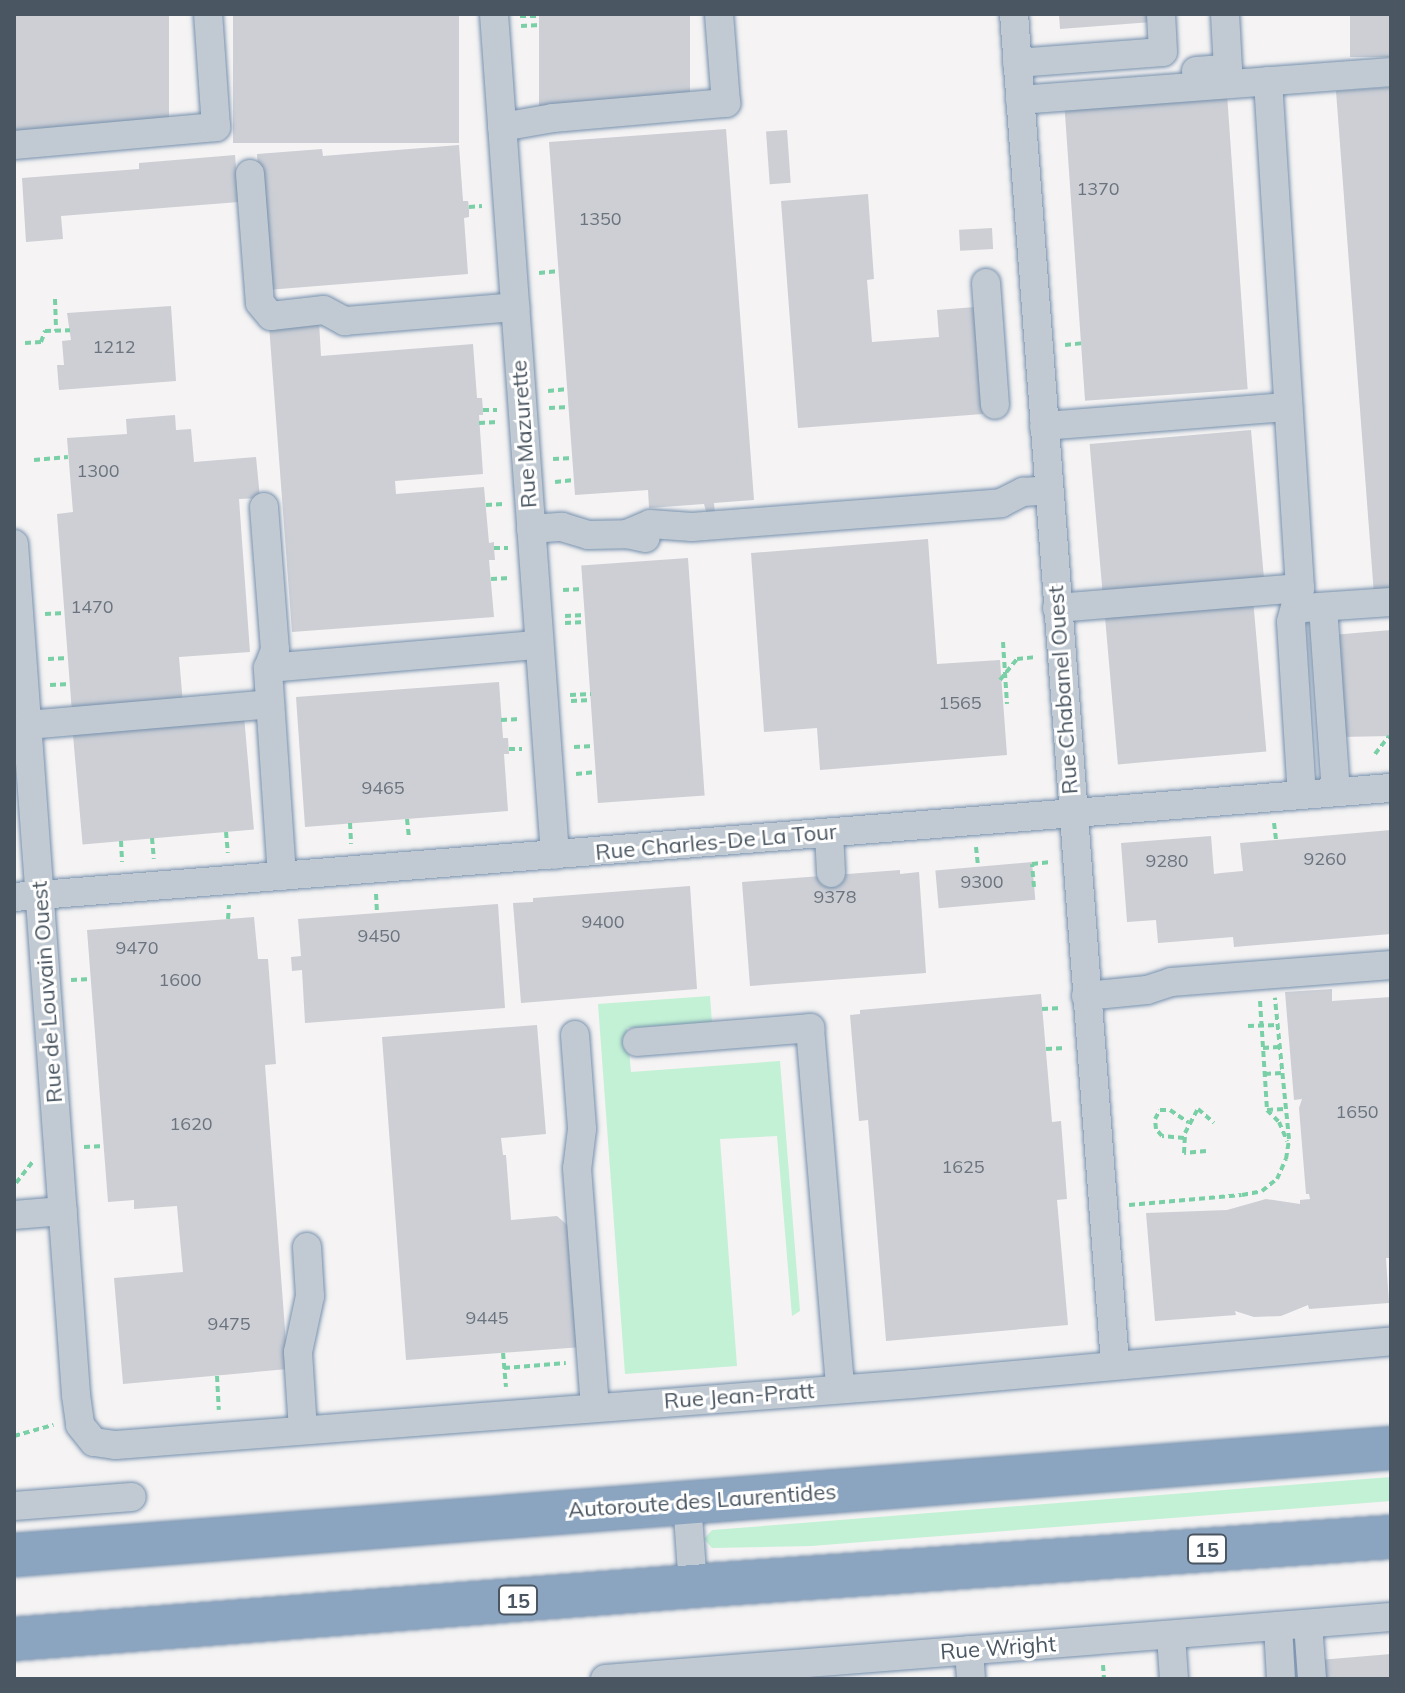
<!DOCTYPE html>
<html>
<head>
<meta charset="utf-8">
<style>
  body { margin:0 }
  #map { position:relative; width:1405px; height:1693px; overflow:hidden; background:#f5f3f3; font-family:Mulish,sans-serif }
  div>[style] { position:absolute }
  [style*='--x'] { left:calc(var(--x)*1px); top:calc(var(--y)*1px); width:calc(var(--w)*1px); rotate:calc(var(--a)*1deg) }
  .green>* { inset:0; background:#c3f1d5 }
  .building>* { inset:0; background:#cdcfd5; transform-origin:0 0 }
  .path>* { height:4px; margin-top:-2px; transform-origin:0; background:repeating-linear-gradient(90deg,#7ad0a6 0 6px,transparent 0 10px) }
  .roads { filter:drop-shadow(0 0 2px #7690ad) drop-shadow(0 0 2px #7690ad) }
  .minor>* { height:28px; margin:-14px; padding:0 14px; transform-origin:14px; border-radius:14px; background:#c1cad2 }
  .highway>* { height:42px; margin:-21px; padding:0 21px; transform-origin:21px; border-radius:21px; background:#8ba5c1 }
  span { translate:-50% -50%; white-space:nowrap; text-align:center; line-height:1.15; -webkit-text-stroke:6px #fff; paint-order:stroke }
  .number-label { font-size:18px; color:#6b747e }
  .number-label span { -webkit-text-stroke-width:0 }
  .shield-label span { padding:2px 6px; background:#fff; border:2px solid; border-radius:6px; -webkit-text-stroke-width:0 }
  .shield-label { font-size:20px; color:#4a5661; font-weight:700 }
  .street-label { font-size:22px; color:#4a5661 }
  .frame { position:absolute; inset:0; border:16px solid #4a5661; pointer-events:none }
</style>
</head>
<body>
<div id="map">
  <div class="green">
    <i style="clip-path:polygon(710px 996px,712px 1023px,627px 1028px,631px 1072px,780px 1061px,800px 1311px,792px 1316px,777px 1136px,720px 1139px,737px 1366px,625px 1374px,598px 1004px)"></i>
    <i style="clip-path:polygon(1391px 1477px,1391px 1501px,811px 1546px,712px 1548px,704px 1539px,712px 1530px)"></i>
  </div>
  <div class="building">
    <i style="left:14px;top:14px;width:155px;height:119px"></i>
    <i style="left:233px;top:14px;width:226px;height:129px"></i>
    <i style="left:539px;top:14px;width:151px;height:97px"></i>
    <i style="clip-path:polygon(1059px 14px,1151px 14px,1152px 22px,1060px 29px)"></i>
    <i style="left:1350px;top:14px;width:41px;height:43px"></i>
    <i style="clip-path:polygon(1391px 87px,1391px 593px,1374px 595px,1336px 91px)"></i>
    <i style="left:1227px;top:94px;width:296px;height:163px;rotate:86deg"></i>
    <i style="clip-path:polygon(726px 129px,754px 500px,714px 503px,715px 514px,707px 515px,704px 504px,649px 508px,648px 490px,575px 495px,549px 142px)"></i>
    <i style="left:787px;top:130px;width:53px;height:21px;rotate:86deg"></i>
    <i style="clip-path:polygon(459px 145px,463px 201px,468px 201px,469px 207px,469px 217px,464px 218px,468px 274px,267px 290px,257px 154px,322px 149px,323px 156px)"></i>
    <i style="clip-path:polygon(235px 155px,239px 202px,61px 216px,63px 239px,26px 242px,22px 178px,139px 169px,139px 163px)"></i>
    <i style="clip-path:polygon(868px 194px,874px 279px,867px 280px,872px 342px,939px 337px,937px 310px,975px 307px,983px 414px,798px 428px,781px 201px)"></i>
    <i style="left:992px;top:228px;width:21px;height:33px;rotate:87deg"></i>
    <i style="clip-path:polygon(171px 306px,176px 381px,59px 390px,57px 365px,64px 365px,62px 341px,71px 340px,67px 313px)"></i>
    <i style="clip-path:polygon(319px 321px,321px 356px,473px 344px,477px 398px,482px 398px,483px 410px,483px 415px,479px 415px,483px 474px,395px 481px,396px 494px,484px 487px,489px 543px,494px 542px,494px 548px,495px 560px,489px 560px,494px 617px,292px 632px,269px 325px)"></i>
    <i style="clip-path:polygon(175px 415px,176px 430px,191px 429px,194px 462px,256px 457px,260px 498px,239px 499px,250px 652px,179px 657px,183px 704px,72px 713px,57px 514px,73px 512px,67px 438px,127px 434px,126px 419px)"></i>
    <i style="left:1251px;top:430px;width:152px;height:162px;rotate:85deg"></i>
    <i style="clip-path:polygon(928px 539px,937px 664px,1000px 660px,1007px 755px,820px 770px,817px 728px,764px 732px,751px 553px)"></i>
    <i style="left:688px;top:558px;width:238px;height:107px;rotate:86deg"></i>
    <i style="left:1253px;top:599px;width:153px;height:149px;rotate:85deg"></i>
    <i style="clip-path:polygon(1391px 630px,1391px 736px,1340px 737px,1332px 635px)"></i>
    <i style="clip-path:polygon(499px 682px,503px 738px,508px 738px,509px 754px,504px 754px,508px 811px,305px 827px,296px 697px)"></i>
    <i style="left:244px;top:716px;width:114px;height:172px;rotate:85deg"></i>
    <i style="clip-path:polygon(1391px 830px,1391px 934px,1234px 947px,1233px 937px,1158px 943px,1156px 920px,1127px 922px,1121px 843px,1211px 836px,1214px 874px,1221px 873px,1243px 871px,1240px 843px)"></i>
    <i style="left:1032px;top:862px;width:38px;height:97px;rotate:85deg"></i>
    <i style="clip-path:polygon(900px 870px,900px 874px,919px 872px,926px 973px,750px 986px,742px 882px)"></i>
    <i style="clip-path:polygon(690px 886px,697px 989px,521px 1003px,513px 903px,533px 902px,533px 898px)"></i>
    <i style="clip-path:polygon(498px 904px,505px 1008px,305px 1023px,302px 970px,292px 971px,291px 957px,301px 956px,298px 919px)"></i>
    <i style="clip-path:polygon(254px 917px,258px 959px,268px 959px,276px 1064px,265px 1065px,288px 1369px,123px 1384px,114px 1278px,183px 1272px,177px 1206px,134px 1209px,134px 1200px,108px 1202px,87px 930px)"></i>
    <i style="clip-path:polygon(1332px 989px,1332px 1001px,1391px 997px,1391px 1258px,1386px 1258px,1389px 1303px,1309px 1309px,1308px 1305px,1281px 1316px,1254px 1317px,1235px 1311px,1236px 1315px,1155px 1321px,1146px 1213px,1227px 1210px,1266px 1199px,1300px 1204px,1300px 1200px,1310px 1199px,1309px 1194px,1306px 1194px,1299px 1108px,1302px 1099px,1294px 1100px,1285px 992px)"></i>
    <i style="clip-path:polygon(1041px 994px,1052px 1122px,1061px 1121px,1067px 1199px,1057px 1200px,1068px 1325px,886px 1341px,868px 1120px,859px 1121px,850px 1015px,860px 1014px,860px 1010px)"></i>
    <i style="clip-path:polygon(537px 1025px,546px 1134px,501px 1138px,503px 1155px,506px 1155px,511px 1220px,557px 1216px,573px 1230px,582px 1347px,406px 1360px,382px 1037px)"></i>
    <i style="clip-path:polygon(1391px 1654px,1391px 1679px,1321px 1679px,1319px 1660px)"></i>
  </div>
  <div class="path">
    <i style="--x:520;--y:16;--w:19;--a:0"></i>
    <i style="--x:521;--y:26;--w:19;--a:-3"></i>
    <i style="--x:14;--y:103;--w:2;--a:0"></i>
    <i style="--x:469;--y:207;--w:13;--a:-4"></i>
    <i style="--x:539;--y:273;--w:20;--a:-6"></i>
    <i style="--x:55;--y:299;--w:32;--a:88"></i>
    <i style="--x:25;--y:343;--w:16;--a:-4"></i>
    <i style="--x:41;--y:342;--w:12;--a:-70"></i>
    <i style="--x:45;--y:331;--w:25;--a:-2"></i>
    <i style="--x:1065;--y:345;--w:18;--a:-6"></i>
    <i style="--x:548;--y:391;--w:20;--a:-6"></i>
    <i style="--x:549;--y:408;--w:20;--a:-3"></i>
    <i style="--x:483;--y:410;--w:14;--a:0"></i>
    <i style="--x:479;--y:423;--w:19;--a:-3"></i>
    <i style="--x:553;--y:459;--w:20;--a:-3"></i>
    <i style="--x:34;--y:460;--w:34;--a:-5"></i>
    <i style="--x:555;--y:482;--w:19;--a:-6"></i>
    <i style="--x:486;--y:505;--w:17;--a:-3"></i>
    <i style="--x:494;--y:548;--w:14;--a:0"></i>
    <i style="--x:491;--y:579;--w:19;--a:-3"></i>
    <i style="--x:563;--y:590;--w:20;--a:-3"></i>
    <i style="--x:45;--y:614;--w:20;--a:-3"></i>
    <i style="--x:565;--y:616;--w:20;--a:-3"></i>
    <i style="--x:565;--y:623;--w:20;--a:-3"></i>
    <i style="--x:1003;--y:642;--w:62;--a:86.3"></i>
    <i style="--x:48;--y:659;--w:20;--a:-3"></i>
    <i style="--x:1000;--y:680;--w:27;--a:-51"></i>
    <i style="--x:1017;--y:659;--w:18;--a:-6"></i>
    <i style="--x:50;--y:685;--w:20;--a:-3"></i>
    <i style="--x:570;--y:695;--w:21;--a:-3"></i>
    <i style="--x:571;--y:701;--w:20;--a:-3"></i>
    <i style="--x:501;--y:720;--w:18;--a:-3"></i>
    <i style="--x:574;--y:747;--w:20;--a:-3"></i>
    <i style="--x:509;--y:749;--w:13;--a:0"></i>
    <i style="--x:1375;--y:754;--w:23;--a:-52"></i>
    <i style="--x:576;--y:774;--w:20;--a:-6"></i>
    <i style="--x:407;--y:819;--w:20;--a:84"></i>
    <i style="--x:350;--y:823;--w:21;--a:87"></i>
    <i style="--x:1274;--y:823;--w:17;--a:83"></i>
    <i style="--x:226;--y:832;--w:21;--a:85"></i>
    <i style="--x:152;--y:838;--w:21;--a:85"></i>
    <i style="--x:121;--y:841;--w:21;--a:87"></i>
    <i style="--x:976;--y:847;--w:19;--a:84"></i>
    <i style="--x:1034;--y:887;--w:23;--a:-95"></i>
    <i style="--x:1032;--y:864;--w:19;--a:-6"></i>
    <i style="--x:376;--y:894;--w:19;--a:87"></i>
    <i style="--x:228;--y:919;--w:14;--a:-86"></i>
    <i style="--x:71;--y:980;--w:20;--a:-3"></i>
    <i style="--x:1260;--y:1001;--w:109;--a:86.3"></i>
    <i style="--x:1267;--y:1110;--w:17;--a:45"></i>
    <i style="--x:1279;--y:1122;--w:21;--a:67"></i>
    <i style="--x:1042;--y:1009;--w:20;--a:-3"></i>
    <i style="--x:1248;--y:1026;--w:29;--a:-2"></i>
    <i style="--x:1263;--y:1048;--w:16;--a:-4"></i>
    <i style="--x:1046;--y:1049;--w:19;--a:-3"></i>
    <i style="--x:1265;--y:1074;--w:16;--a:-4"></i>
    <i style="--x:1267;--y:1110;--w:18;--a:-3"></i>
    <i style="--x:1184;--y:1138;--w:22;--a:-175"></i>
    <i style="--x:1162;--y:1136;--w:9;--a:-131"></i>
    <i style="--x:1156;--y:1129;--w:10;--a:-96"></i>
    <i style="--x:1155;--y:1119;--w:10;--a:-61"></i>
    <i style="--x:1160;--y:1110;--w:10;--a:0"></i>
    <i style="--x:1170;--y:1110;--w:22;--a:34"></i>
    <i style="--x:84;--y:1147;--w:20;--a:-3"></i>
    <i style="--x:1206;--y:1151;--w:22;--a:175"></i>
    <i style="--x:1184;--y:1153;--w:20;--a:-87"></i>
    <i style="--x:1185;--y:1133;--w:27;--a:-62"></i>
    <i style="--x:1198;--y:1109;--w:21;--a:41"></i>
    <i style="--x:16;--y:1183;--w:28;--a:-52"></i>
    <i style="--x:1129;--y:1205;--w:113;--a:-5.1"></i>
    <i style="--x:1242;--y:1195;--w:20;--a:-11"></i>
    <i style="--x:1262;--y:1191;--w:19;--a:-39"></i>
    <i style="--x:1277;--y:1179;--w:22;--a:-66"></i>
    <i style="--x:1286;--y:1159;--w:20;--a:-81"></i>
    <i style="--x:1289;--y:1139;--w:142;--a:-95.7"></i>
    <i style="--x:503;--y:1353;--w:34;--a:85"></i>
    <i style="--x:504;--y:1368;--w:62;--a:-4.6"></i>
    <i style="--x:217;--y:1376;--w:34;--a:87"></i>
    <i style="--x:14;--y:1397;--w:1;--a:0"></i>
    <i style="--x:14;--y:1436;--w:41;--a:-15.8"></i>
    <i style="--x:1103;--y:1665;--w:14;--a:86"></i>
  </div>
  <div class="roads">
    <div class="minor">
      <i style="--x:494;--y:14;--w:843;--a:85.85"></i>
      <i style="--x:1014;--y:14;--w:1355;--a:85.72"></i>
      <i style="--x:1017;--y:63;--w:146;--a:-4.3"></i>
      <i style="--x:1163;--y:52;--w:38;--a:-93"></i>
      <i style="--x:1196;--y:71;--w:32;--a:-4"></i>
      <i style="--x:1228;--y:69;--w:55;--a:-93.1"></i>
      <i style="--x:1268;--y:81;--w:508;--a:86.39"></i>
      <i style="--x:1300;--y:588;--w:35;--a:105"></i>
      <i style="--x:1291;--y:622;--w:173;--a:86.4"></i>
      <i style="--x:1020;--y:100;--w:372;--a:-4.3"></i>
      <i style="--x:502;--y:127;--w:52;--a:-10"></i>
      <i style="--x:553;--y:118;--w:174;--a:-5"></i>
      <i style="--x:726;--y:103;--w:89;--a:-94.5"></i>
      <i style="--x:14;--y:145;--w:203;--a:-5.1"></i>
      <i style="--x:216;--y:127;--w:113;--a:-94"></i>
      <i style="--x:250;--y:174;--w:129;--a:85.6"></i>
      <i style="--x:260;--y:303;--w:17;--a:50"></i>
      <i style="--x:271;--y:316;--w:53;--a:-6.5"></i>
      <i style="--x:324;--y:310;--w:24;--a:28"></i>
      <i style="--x:345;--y:321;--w:171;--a:-4.7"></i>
      <i style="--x:986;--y:283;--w:122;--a:85.8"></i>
      <i style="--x:1044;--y:426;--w:245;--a:-4.5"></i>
      <i style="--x:264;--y:507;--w:143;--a:85.6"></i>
      <i style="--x:275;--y:650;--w:19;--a:111"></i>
      <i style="--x:531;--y:529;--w:31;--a:-4"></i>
      <i style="--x:562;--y:527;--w:27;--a:17"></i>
      <i style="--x:588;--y:535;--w:39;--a:-1"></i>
      <i style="--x:627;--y:534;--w:19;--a:12"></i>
      <i style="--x:627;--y:534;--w:25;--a:-23"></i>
      <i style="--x:650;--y:524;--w:42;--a:4.1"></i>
      <i style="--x:692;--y:527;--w:310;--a:-4.4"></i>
      <i style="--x:1001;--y:503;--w:25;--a:-27"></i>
      <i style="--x:1023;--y:492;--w:26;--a:-4"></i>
      <i style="--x:14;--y:544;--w:853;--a:85.83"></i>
      <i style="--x:76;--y:1395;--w:30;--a:82"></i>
      <i style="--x:80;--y:1425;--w:22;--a:51"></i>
      <i style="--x:94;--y:1442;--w:22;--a:8"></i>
      <i style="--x:116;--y:1445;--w:799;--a:-4.38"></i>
      <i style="--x:913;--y:1384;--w:480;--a:-5.1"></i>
      <i style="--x:1323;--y:607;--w:185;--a:86"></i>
      <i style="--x:1057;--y:608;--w:244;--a:-4.7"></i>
      <i style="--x:1304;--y:608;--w:87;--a:-3.9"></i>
      <i style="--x:27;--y:725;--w:244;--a:-4.9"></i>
      <i style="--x:829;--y:833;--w:40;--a:87.1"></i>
      <i style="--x:282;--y:876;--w:208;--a:-93.9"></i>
      <i style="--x:268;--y:668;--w:272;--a:-4.9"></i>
      <i style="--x:14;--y:897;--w:1381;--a:-4.53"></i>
      <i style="--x:1086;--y:996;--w:61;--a:-5.6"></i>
      <i style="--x:1147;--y:990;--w:25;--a:-18"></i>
      <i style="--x:1171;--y:982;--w:221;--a:-4.4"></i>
      <i style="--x:575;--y:1035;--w:94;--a:85.7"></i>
      <i style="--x:582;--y:1129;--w:39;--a:97"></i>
      <i style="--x:577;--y:1168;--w:240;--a:85.7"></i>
      <i style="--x:637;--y:1042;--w:174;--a:-4.6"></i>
      <i style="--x:810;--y:1028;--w:362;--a:85.2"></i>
      <i style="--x:14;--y:1215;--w:49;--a:-4.7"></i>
      <i style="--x:303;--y:1430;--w:78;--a:-93.7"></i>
      <i style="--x:298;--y:1352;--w:57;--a:-77.9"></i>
      <i style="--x:310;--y:1296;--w:49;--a:-93.5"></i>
      <i style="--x:687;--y:1502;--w:84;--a:85.9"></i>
      <i style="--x:14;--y:1506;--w:118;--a:-4.4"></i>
      <i style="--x:1308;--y:1624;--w:55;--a:85.8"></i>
      <i style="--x:1278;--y:1626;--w:53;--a:86.8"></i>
      <i style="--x:1171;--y:1635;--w:44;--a:86.1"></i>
      <i style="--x:969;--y:1650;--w:29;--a:86"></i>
      <i style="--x:605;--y:1679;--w:788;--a:-4.51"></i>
    </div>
    <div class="highway">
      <i style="--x:14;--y:1555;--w:1381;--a:-4.44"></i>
      <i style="--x:14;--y:1639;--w:681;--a:-4.46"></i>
      <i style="--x:693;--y:1586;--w:700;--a:-4.02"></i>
    </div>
  </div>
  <div class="number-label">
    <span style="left:1098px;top:189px">1370</span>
    <span style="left:600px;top:219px">1350</span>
    <span style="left:114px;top:347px">1212</span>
    <span style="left:98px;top:471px">1300</span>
    <span style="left:92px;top:607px">1470</span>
    <span style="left:960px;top:703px">1565</span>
    <span style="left:383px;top:788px">9465</span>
    <span style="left:1325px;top:859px">9260</span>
    <span style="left:1167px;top:861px">9280</span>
    <span style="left:982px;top:882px">9300</span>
    <span style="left:835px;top:897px">9378</span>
    <span style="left:603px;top:922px">9400</span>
    <span style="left:379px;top:936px">9450</span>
    <span style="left:137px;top:948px">9470</span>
    <span style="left:180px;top:980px">1600</span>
    <span style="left:1357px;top:1112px">1650</span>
    <span style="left:191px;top:1124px">1620</span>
    <span style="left:963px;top:1167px">1625</span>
    <span style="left:487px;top:1318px">9445</span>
    <span style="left:229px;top:1324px">9475</span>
  </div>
  <div class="shield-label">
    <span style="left:1207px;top:1549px">15</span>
    <span style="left:518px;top:1600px">15</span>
  </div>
  <div class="street-label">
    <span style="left:524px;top:434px;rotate:-94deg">Rue Mazurette</span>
    <span style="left:1063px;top:690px;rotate:-94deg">Rue Chabanel Ouest</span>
    <span style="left:716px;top:842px;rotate:-5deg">Rue Charles-De La Tour</span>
    <span style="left:47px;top:992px;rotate:-94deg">Rue de Louvain Ouest</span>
    <span style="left:739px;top:1396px;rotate:-4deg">Rue Jean-Pratt</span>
    <span style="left:702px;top:1501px;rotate:-4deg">Autoroute des Laurentides</span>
    <span style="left:998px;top:1648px;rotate:-4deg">Rue Wright</span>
  </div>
  <div class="frame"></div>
</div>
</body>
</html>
